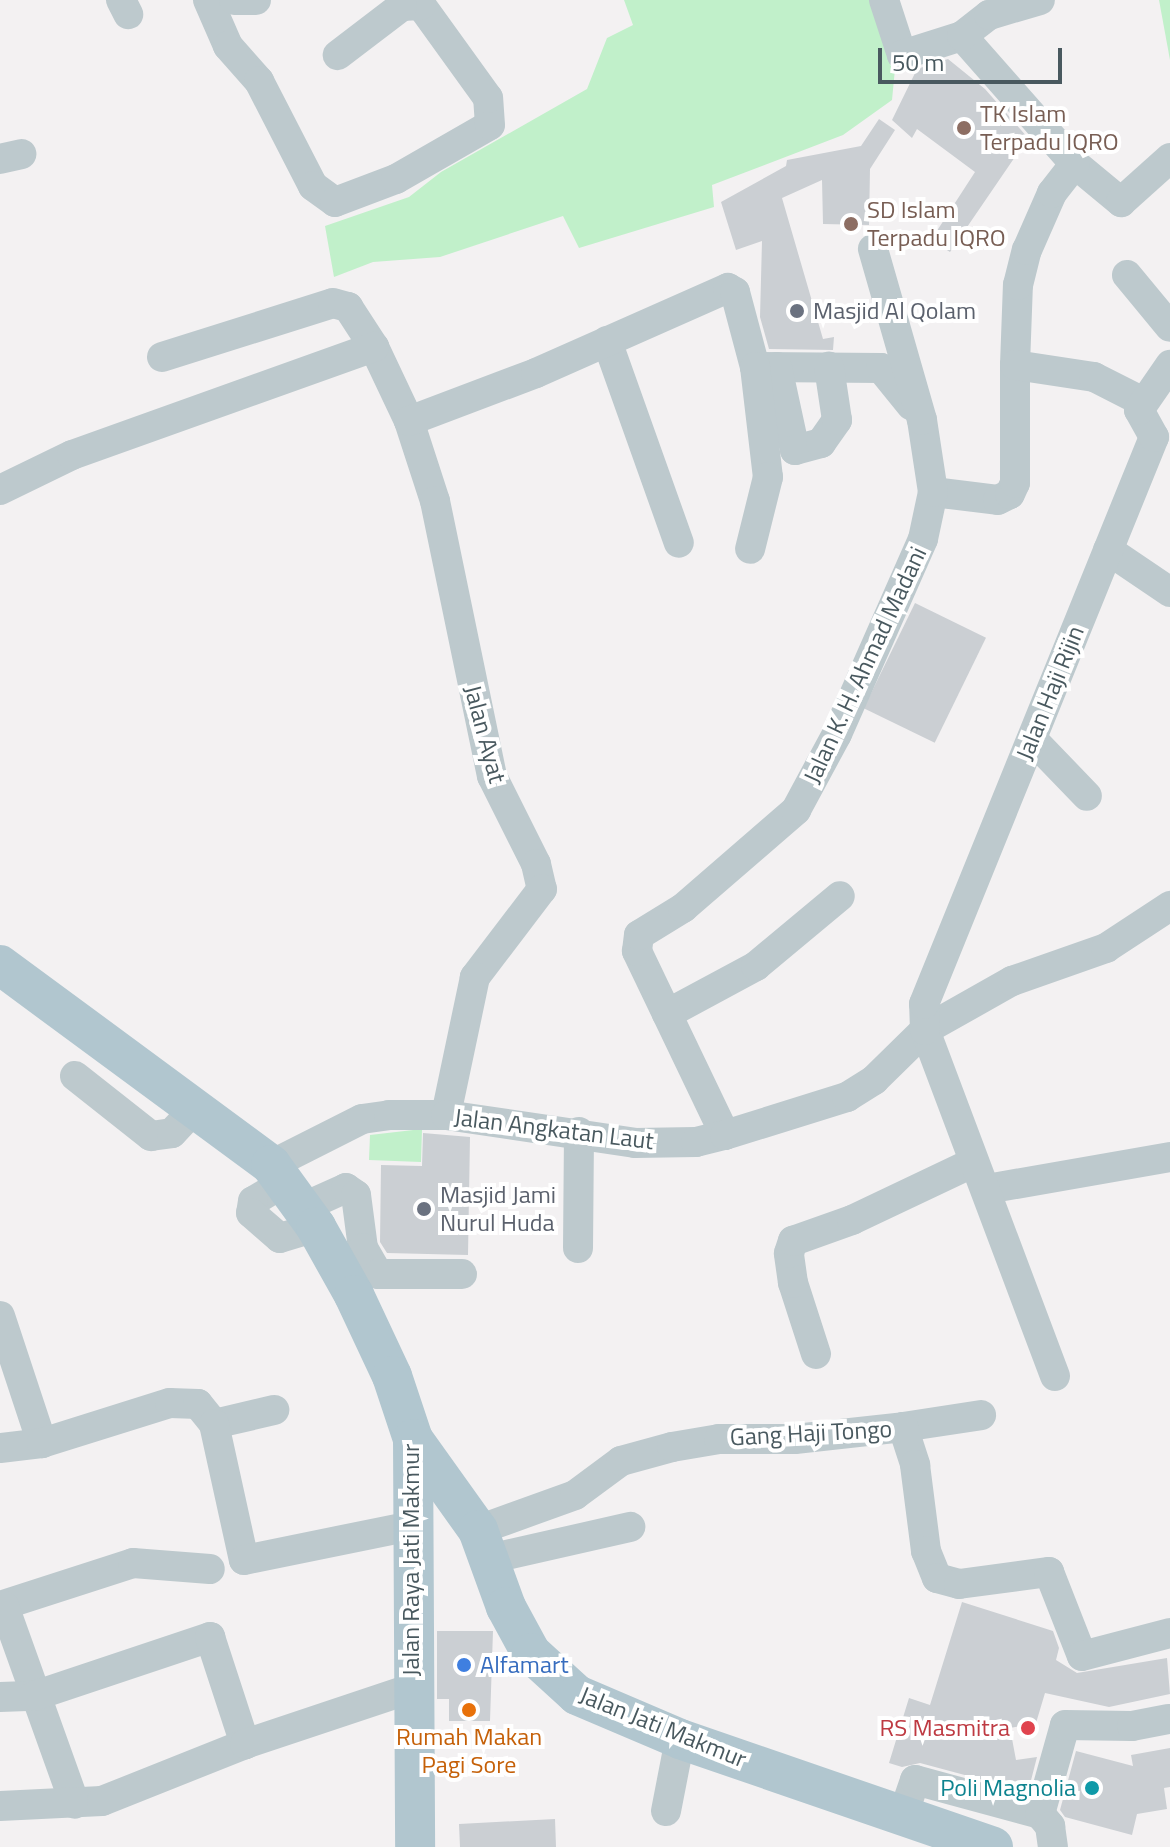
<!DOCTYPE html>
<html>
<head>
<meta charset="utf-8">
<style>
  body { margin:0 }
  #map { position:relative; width:1170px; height:1847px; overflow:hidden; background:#f3f1f2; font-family:"Titillium Web",sans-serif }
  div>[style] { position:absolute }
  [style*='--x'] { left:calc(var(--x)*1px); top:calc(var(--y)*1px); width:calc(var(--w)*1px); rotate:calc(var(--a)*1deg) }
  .green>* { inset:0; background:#c1f0ca }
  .building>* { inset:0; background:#cbcfd3; transform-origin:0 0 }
  .minor>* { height:30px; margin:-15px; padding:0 15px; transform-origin:15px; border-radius:15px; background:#bdc9cd }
  .major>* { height:40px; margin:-20px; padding:0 20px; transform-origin:20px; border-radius:20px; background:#b1c6cf }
  .dots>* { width:22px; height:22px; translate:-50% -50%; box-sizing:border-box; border:4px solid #fff; border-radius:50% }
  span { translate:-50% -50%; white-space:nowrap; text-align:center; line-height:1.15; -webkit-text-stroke:8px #fff; paint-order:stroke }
  .education-label { font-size:24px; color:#785e54 }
  .left { translate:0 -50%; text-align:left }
  .worship-label { font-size:24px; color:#5b616d }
  .street-label { font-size:24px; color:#49595f }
  .shop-label { font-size:24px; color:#366cbe }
  .health-label { font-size:24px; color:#be3a42 }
  .right { translate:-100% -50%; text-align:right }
  .food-label { font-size:24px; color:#c56008 }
  .culture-label { font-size:24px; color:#0d838f }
  .scale { position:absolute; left:878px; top:48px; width:184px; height:36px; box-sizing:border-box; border:4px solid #49595f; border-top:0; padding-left:10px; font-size:24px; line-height:28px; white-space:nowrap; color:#49595f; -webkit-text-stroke:6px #fff; paint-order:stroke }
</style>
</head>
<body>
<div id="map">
  <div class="green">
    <i style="clip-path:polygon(624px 0,873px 0,895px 69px,892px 100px,843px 135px,712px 185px,714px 207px,579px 248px,563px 216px,440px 257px,373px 262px,334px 277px,325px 226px,409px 197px,441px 172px,587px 89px,607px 38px,633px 25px)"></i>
    <i style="clip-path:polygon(1159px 0,1170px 0,1170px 60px)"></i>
    <i style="clip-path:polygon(422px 1129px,421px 1162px,369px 1160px,370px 1135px)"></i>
  </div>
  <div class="building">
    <i style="clip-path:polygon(948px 59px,985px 89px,1028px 138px,950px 252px,931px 240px,975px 172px,917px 129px,912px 138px,892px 120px,917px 69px)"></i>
    <i style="clip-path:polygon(879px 119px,895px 130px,870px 169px,869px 225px,823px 224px,822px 180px,782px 198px,823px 339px,834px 337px,833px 350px,769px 349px,760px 317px,762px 241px,736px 250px,721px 202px,786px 166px,787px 160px,861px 146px)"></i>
    <i style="left:915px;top:603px;width:79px;height:117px;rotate:26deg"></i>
    <i style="clip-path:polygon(423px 1133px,470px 1137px,468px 1255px,387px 1253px,380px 1242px,381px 1165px,422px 1166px)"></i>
    <i style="clip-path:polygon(962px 1602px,1053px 1631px,1059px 1648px,1056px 1660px,1077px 1673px,1167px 1658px,1170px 1694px,1109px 1707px,1045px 1693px,1036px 1723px,1010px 1728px,1016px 1760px,1037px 1757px,1028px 1792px,920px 1763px,902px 1767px,889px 1763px,909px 1698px,930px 1705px)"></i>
    <i style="clip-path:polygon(437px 1631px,493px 1631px,490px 1721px,449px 1721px,449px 1699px,437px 1699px)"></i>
    <i style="clip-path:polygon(1170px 1748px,1170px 1787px,1164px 1788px,1167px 1809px,1137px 1814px,1132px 1835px,1065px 1817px,1060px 1810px,1076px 1751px,1133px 1766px,1131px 1755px)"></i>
    <i style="clip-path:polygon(555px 1819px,556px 1847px,460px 1847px,459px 1824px)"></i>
  </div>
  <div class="minor">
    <i style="--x:121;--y:0;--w:16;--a:63"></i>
    <i style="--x:208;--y:0;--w:50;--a:66.5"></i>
    <i style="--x:228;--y:46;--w:47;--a:48.5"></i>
    <i style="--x:259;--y:81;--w:118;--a:62.8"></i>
    <i style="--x:313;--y:186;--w:27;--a:36"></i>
    <i style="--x:335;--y:202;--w:65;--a:-20.7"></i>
    <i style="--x:396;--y:179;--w:108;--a:-29.9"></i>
    <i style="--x:490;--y:125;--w:27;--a:-94"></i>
    <i style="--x:488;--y:98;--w:115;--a:-125.8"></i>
    <i style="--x:421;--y:5;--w:19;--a:177"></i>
    <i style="--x:402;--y:6;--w:81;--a:142.6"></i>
    <i style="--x:234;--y:0;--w:22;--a:0"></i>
    <i style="--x:884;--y:0;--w:58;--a:71.9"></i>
    <i style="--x:902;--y:55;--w:63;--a:-17.6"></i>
    <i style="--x:962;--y:36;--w:171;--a:48.6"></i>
    <i style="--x:1075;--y:164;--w:60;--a:39.6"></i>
    <i style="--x:1121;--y:202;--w:66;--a:-41.9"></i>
    <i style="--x:962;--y:36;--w:34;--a:-38"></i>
    <i style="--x:989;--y:15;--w:53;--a:-16.4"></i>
    <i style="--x:0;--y:159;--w:22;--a:-13"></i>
    <i style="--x:1127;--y:275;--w:67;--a:50.4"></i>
    <i style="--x:607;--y:341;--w:214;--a:70.4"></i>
    <i style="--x:162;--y:357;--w:179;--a:-17.5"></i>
    <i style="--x:333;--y:303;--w:16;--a:15"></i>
    <i style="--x:348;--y:307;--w:48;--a:57"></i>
    <i style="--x:374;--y:347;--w:82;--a:64.7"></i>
    <i style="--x:409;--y:421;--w:84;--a:72"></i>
    <i style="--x:435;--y:501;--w:281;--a:78.3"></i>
    <i style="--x:492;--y:776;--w:98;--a:63.4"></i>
    <i style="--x:536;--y:864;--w:26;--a:77"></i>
    <i style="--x:542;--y:889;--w:111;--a:127.3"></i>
    <i style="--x:475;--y:977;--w:141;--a:101.9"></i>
    <i style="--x:1015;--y:365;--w:80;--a:-87.9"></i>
    <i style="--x:1018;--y:285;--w:36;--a:-76"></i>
    <i style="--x:1027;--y:250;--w:62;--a:-66.3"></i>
    <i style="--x:1052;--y:193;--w:37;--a:-52"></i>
    <i style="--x:755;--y:367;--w:126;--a:0.5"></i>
    <i style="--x:881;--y:368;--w:48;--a:51"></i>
    <i style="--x:777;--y:367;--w:85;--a:77.8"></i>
    <i style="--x:795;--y:450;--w:27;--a:-15"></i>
    <i style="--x:821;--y:443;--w:28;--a:-55"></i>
    <i style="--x:837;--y:420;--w:54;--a:-98.6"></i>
    <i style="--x:409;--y:421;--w:136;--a:-20.7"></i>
    <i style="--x:536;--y:373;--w:210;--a:-23.9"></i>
    <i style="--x:728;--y:288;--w:8;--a:30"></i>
    <i style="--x:735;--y:292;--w:78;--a:75.1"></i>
    <i style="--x:755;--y:367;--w:111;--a:83.3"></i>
    <i style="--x:768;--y:477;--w:74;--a:104"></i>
    <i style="--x:0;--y:490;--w:80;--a:-25.9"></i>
    <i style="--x:72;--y:455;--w:321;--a:-19.7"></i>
    <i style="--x:933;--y:492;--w:65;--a:7"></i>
    <i style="--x:998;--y:500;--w:13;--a:-27"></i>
    <i style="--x:1010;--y:494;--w:12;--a:-66"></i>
    <i style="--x:1015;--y:483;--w:118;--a:-90"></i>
    <i style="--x:1015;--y:365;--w:80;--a:8.6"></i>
    <i style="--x:1094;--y:377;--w:55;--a:27"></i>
    <i style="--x:1108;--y:550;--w:75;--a:34.1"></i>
    <i style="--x:1032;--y:739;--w:79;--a:46"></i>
    <i style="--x:667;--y:1014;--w:101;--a:-28.3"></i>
    <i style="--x:756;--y:966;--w:109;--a:-39.8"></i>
    <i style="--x:75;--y:1076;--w:97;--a:38.3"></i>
    <i style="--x:151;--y:1136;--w:21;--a:-8"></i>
    <i style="--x:172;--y:1133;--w:37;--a:-47"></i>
    <i style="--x:725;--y:1135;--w:204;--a:-115.6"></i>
    <i style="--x:637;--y:951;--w:16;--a:-83"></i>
    <i style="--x:639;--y:935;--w:52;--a:-31.5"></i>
    <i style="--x:683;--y:908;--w:150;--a:-40.9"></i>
    <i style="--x:796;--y:810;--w:86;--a:-61.7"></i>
    <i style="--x:837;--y:734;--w:213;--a:-66.2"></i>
    <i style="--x:923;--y:539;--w:48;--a:-78"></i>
    <i style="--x:933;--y:492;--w:73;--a:-98.7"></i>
    <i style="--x:922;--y:420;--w:178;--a:-106"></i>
    <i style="--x:271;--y:1165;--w:102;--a:-26.8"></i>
    <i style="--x:362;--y:1119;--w:27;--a:-8"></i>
    <i style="--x:389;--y:1115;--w:57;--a:0"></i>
    <i style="--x:446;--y:1115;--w:191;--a:8.4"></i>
    <i style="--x:635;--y:1143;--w:61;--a:-0.9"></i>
    <i style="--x:696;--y:1142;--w:30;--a:-14"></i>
    <i style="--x:725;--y:1135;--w:128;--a:-17.3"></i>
    <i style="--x:847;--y:1097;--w:32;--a:-32"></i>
    <i style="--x:874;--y:1080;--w:71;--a:-44.4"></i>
    <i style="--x:925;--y:1030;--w:100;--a:-29.4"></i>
    <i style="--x:1012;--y:981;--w:100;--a:-19.3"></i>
    <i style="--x:1106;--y:948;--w:77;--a:-33.3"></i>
    <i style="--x:285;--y:1182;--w:37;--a:149"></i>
    <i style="--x:253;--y:1201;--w:12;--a:99"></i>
    <i style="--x:251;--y:1213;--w:38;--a:41"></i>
    <i style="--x:280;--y:1238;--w:38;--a:-17"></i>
    <i style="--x:987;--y:1189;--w:186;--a:-9.9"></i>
    <i style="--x:304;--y:1207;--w:46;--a:-24.3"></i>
    <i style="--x:346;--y:1188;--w:12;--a:35"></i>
    <i style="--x:356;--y:1195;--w:53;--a:82.5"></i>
    <i style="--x:363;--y:1248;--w:30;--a:60"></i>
    <i style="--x:378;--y:1274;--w:84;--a:0"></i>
    <i style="--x:578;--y:1248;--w:116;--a:-89.5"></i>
    <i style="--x:0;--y:1316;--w:134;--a:71.7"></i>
    <i style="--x:816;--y:1354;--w:75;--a:-107.9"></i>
    <i style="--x:793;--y:1283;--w:30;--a:-98"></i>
    <i style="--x:789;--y:1253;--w:13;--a:-72"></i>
    <i style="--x:793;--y:1241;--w:63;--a:-19.6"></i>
    <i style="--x:852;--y:1220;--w:135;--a:-25.4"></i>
    <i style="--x:1055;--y:1376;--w:370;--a:-110.6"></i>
    <i style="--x:925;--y:1030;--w:26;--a:-92"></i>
    <i style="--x:924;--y:1004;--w:612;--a:-67.92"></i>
    <i style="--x:1154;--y:437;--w:31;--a:-119"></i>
    <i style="--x:1139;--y:410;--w:55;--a:-55.4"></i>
    <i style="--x:214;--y:1424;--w:62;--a:-13.1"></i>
    <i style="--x:903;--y:1427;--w:79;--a:-8.7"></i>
    <i style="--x:0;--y:1448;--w:42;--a:-6.8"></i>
    <i style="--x:42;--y:1443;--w:134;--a:-17.4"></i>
    <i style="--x:170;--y:1403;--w:28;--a:2"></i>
    <i style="--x:198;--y:1404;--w:26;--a:51"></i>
    <i style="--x:214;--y:1424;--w:139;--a:77.6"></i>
    <i style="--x:244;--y:1560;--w:170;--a:-11.5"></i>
    <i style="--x:478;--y:1530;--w:103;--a:-19.8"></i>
    <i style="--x:575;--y:1495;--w:57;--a:-36.5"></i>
    <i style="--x:621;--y:1461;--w:53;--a:-15.4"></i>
    <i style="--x:672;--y:1447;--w:48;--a:-9.7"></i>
    <i style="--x:719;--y:1439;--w:76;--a:0"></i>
    <i style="--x:795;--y:1439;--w:109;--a:-6.3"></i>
    <i style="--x:903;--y:1427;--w:40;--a:72"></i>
    <i style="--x:915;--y:1465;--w:87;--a:82.7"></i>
    <i style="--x:926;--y:1551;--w:29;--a:68"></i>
    <i style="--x:937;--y:1578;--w:23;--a:15"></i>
    <i style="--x:959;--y:1584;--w:91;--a:-7.6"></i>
    <i style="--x:1049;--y:1572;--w:90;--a:68.6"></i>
    <i style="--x:1082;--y:1656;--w:91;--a:-14.6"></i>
    <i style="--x:489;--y:1559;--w:145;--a:-12.8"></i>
    <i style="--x:0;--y:1606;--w:140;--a:-17.9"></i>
    <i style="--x:133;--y:1563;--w:77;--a:4.5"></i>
    <i style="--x:4;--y:1606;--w:210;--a:70.3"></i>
    <i style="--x:0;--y:1697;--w:34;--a:-2"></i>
    <i style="--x:34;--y:1696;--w:186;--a:-18.5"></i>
    <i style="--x:210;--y:1637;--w:113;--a:71.9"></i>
    <i style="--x:0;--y:1806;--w:102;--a:-2.8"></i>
    <i style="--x:102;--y:1801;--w:154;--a:-21.7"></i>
    <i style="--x:245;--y:1744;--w:176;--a:-18.5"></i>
    <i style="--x:666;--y:1811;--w:73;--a:-79"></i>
    <i style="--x:1040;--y:1814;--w:92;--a:-74.3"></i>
    <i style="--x:1065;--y:1725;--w:67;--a:0.9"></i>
    <i style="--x:1132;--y:1726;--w:37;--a:-11"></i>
    <i style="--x:903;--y:1815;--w:37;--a:-71"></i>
    <i style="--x:915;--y:1780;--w:130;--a:15.2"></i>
    <i style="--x:1040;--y:1814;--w:16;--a:50"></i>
    <i style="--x:1050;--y:1826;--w:21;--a:82"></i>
  </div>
  <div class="major">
    <i style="--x:0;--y:965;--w:337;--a:36.4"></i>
    <i style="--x:271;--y:1165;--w:77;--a:54"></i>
    <i style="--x:316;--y:1227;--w:78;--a:60.8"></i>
    <i style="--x:354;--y:1295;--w:89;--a:64.9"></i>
    <i style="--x:392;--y:1376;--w:66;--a:71.6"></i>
    <i style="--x:413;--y:1439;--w:408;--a:89.7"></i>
    <i style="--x:413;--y:1439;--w:112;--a:54.5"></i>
    <i style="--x:478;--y:1530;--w:82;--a:70"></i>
    <i style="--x:506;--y:1607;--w:52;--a:61.5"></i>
    <i style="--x:531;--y:1653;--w:62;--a:42.4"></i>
    <i style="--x:577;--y:1695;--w:112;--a:23.1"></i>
    <i style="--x:680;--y:1739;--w:331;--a:19"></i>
  </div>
  <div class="dots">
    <i style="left:964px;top:128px;background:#8d6e63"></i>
    <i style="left:851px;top:224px;background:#8d6e63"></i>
    <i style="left:797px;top:311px;background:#6b7280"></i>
    <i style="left:424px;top:1209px;background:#6b7280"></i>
    <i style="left:464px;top:1665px;background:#3f7fe0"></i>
    <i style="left:469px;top:1710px;background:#e8710a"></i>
    <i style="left:1028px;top:1728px;background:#e0444e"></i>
    <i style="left:1092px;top:1788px;background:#0f9aa8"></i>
  </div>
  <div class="education-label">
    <span class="left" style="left:980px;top:128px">TK Islam<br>Terpadu IQRO</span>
    <span class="left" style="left:867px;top:224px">SD Islam<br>Terpadu IQRO</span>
  </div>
  <div class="worship-label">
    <span class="left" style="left:813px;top:311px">Masjid Al Qolam</span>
    <span class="left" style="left:440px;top:1209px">Masjid Jami<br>Nurul Huda</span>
  </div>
  <div class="street-label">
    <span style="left:865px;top:665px;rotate:-65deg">Jalan K. H. Ahmad Madani</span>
    <span style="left:1050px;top:693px;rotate:-68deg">Jalan Haji Rijin</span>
    <span style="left:485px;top:734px;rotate:75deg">Jalan Ayat</span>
    <span style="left:554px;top:1129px;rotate:7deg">Jalan Angkatan Laut</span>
    <span style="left:811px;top:1433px;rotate:-3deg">Gang Haji Tongo</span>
    <span style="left:411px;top:1560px;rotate:-90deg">Jalan Raya Jati Makmur</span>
    <span style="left:663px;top:1727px;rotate:22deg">Jalan Jati Makmur</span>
  </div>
  <div class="shop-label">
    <span class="left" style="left:480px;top:1665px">Alfamart</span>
  </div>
  <div class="health-label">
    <span class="right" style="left:1010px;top:1728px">RS Masmitra</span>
  </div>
  <div class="food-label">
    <span style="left:469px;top:1751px">Rumah Makan<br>Pagi Sore</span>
  </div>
  <div class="culture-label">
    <span class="right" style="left:1076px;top:1788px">Poli Magnolia</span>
  </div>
  <div class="scale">50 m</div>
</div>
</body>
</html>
